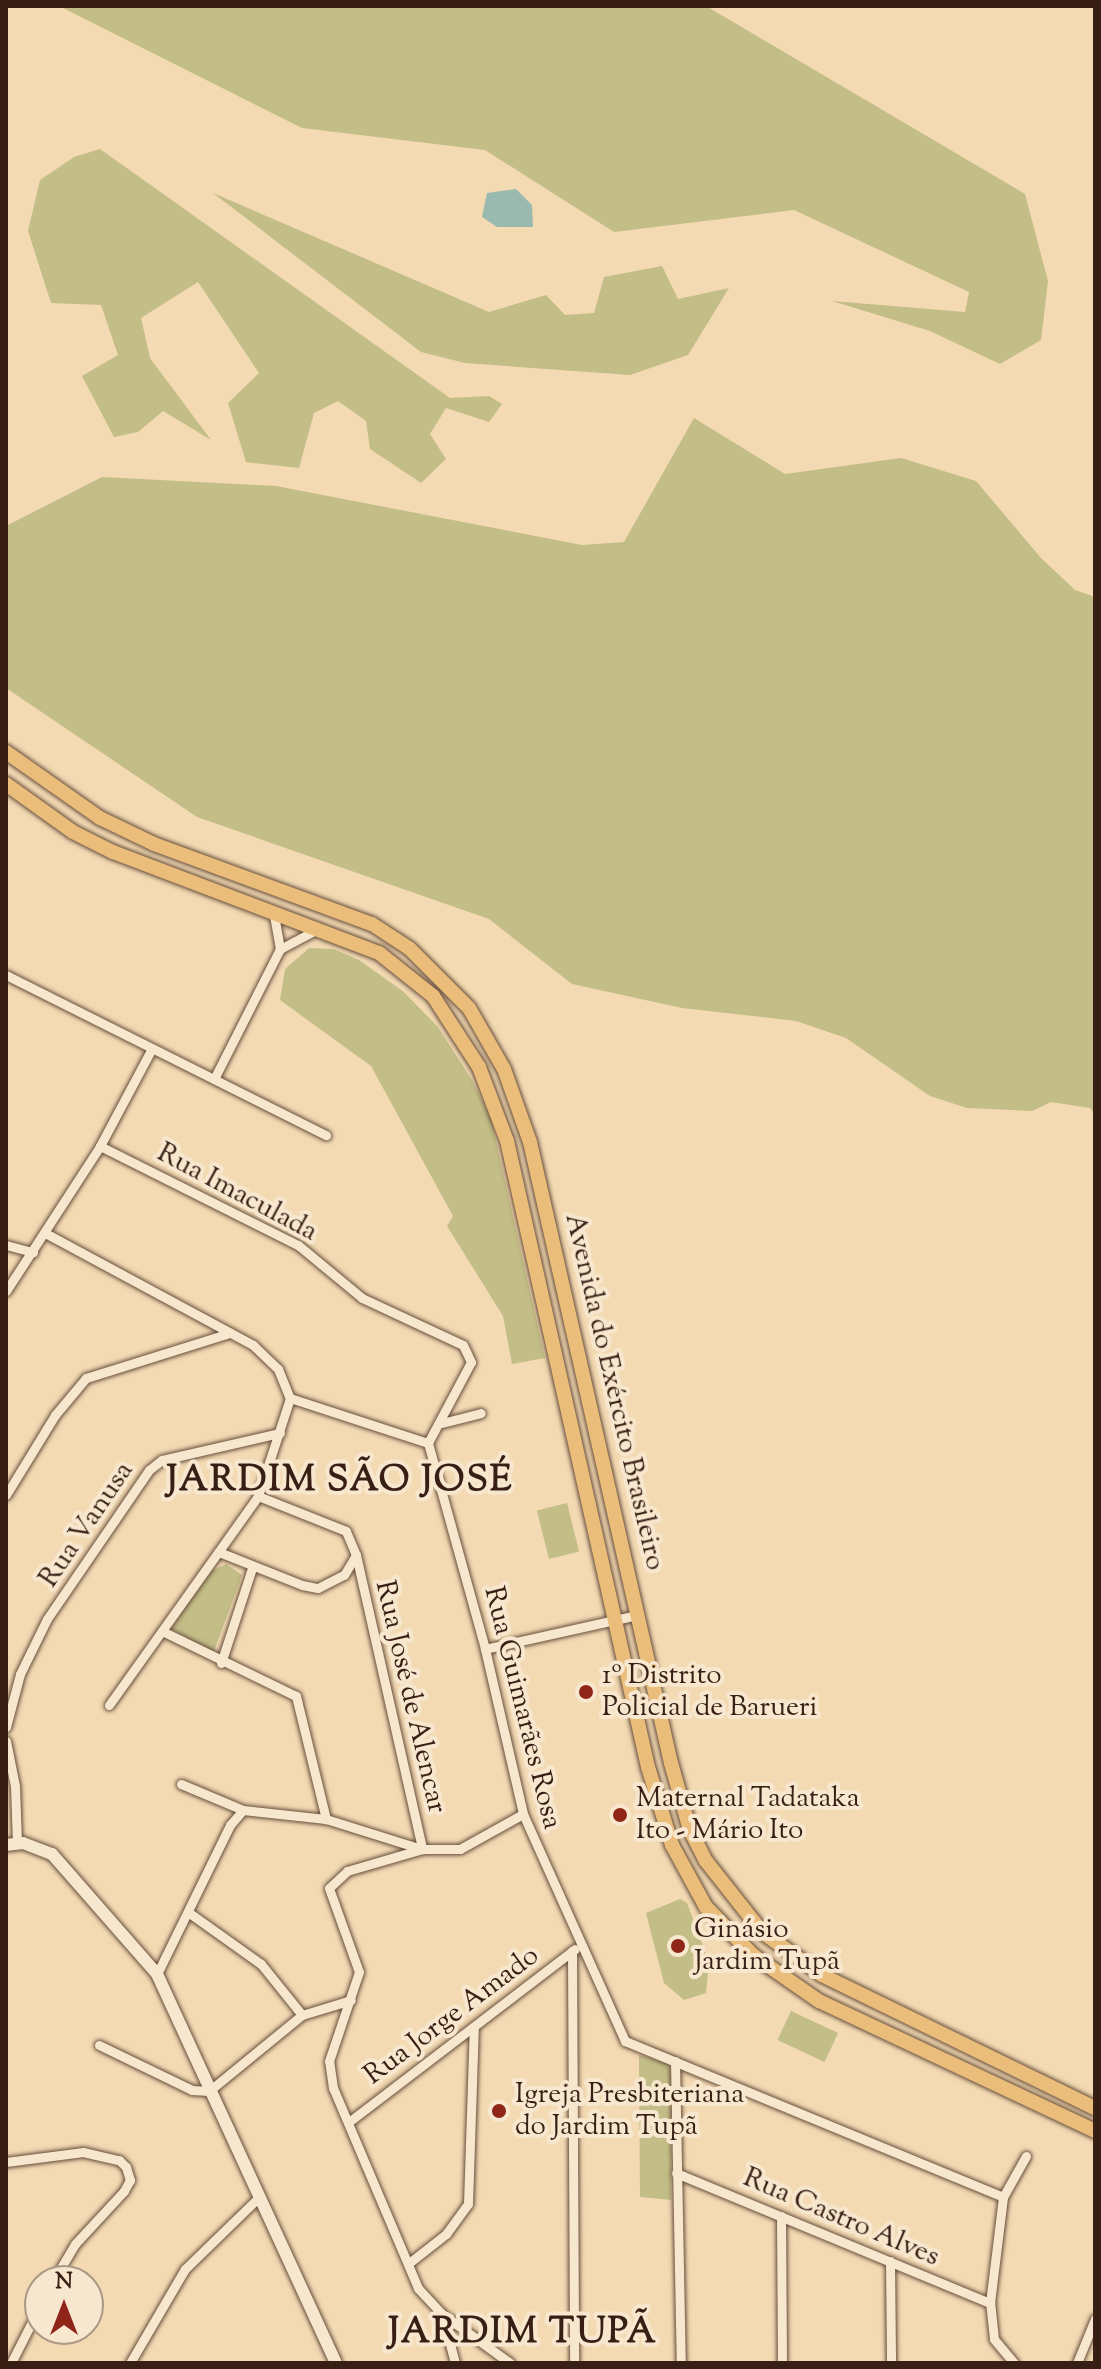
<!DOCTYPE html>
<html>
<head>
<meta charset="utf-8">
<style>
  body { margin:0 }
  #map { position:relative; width:1101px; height:2369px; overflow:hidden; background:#f3dab3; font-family:"Sorts Mill Goudy",serif }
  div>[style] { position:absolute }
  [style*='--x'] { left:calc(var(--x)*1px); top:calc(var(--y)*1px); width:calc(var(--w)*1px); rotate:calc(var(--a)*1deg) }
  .green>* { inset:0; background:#c3bd87; transform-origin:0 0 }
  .water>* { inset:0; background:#9bbaaf }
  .roads { filter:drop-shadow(0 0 2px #674e3c) drop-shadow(0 0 2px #674e3c) }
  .minor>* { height:9px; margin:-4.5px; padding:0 4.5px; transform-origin:4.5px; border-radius:4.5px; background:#f7e7ce }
  .secondary>* { height:12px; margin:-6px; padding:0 6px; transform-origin:6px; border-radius:6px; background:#f7e7ce }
  .primary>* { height:14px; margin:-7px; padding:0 7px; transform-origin:7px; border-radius:7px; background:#eabd7a }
  .dots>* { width:22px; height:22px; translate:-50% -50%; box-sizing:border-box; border:4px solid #f7e7ce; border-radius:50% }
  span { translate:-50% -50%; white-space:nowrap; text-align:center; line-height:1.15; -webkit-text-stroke:8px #f7e7ce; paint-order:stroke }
  .street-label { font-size:28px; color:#381f15 }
  .poi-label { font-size:28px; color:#381f15 }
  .left { translate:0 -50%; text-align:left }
  .district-label { font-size:36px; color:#381f15; font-weight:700; letter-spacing:2px }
  .frame { position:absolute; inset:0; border:8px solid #381f15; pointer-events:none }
  .north { position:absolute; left:24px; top:2265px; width:80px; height:80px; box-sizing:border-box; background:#f7e7ce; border:2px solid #ab9784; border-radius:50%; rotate:0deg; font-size:22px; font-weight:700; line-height:32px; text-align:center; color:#381f15 }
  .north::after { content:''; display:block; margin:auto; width:28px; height:36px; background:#8f2418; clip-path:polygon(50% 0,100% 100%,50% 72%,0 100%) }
</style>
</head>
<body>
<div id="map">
  <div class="green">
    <i style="clip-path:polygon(59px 6px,706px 6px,1025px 194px,1048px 281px,1041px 340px,1000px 364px,930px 331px,832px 301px,965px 312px,969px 292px,794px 210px,614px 232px,485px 150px,302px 128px)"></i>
    <i style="clip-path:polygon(100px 149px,450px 398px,489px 396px,502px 404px,489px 422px,446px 408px,430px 434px,446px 459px,421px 483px,370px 449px,366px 421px,338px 401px,314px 413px,299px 468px,246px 462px,228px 403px,259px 373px,198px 282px,141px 318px,150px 358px,211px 440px,163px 411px,138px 432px,114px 437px,82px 376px,118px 355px,101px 305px,51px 303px,28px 231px,40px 180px,74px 157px)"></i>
    <i style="clip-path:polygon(213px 193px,489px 312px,546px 295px,565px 315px,594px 313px,604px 277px,662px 266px,678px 299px,729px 288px,688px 355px,630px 375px,465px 363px,421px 352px)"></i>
    <i style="clip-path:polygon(694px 418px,785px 474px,901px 458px,976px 481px,1041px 558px,1075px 590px,1095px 597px,1095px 1115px,1090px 1108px,1051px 1102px,1032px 1111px,967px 1108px,930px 1096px,846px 1038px,796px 1021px,682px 1008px,572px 984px,489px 919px,197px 817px,6px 688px,6px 526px,102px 477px,276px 486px,582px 545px,624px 542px)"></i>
    <i style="clip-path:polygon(309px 948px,334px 949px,359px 960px,404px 992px,438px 1027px,472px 1080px,491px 1119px,545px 1358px,512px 1364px,503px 1316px,447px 1226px,453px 1216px,371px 1066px,280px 1000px,285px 969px)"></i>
    <i style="left:567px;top:1503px;width:50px;height:31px;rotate:76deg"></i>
    <i style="clip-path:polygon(226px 1564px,242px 1575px,213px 1654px,171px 1628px,211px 1571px)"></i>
    <i style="clip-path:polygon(680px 1899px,687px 1903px,709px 1962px,706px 1993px,684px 2000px,664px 1983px,646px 1913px)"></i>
    <i style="left:791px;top:2011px;width:52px;height:32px;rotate:25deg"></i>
    <i style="clip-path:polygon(639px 2055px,666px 2063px,671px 2071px,671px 2200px,640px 2197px)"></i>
  </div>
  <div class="water">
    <i style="clip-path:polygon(516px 189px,532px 205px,533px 227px,497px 227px,482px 217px,487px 193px)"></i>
  </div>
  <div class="roads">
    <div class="minor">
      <i style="--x:280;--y:949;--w:40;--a:-28"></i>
      <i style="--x:6;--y:975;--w:358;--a:26.6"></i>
      <i style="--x:214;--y:1079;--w:146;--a:-63.1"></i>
      <i style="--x:280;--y:949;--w:36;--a:-100"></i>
      <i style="--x:100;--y:1146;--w:221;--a:26.6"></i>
      <i style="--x:298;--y:1245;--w:83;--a:39.6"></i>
      <i style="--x:362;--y:1298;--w:111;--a:25"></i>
      <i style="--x:463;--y:1345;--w:19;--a:65"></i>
      <i style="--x:471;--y:1362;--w:92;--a:118"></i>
      <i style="--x:47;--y:1234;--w:234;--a:28.3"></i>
      <i style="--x:253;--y:1345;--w:35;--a:44"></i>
      <i style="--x:278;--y:1369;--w:31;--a:68"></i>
      <i style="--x:6;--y:1245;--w:28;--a:15"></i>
      <i style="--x:6;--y:1291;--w:173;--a:-57"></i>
      <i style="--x:100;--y:1146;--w:109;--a:-62"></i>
      <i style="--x:290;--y:1398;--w:145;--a:18.1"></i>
      <i style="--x:442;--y:1423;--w:40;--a:-14.4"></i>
      <i style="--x:428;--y:1443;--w:214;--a:74.5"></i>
      <i style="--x:485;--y:1649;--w:169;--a:77"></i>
      <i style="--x:523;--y:1814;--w:249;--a:65.8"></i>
      <i style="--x:625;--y:2041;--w:409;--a:22.4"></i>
      <i style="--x:6;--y:1495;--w:94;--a:-58.5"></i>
      <i style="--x:55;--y:1415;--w:48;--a:-50"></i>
      <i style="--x:86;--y:1378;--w:151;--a:-17.4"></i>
      <i style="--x:219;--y:1552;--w:89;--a:21.7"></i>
      <i style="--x:302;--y:1585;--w:16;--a:11"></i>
      <i style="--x:318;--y:1588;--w:29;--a:-27"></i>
      <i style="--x:344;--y:1575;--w:23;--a:-59"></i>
      <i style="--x:356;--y:1555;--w:26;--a:-113"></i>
      <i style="--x:346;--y:1531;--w:95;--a:-158.3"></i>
      <i style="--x:356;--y:1555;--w:301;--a:77.3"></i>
      <i style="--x:162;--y:1631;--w:149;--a:25.9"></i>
      <i style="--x:296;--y:1696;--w:127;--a:76.3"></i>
      <i style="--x:485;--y:1649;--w:156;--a:-12.6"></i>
      <i style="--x:221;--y:1663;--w:100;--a:-71.9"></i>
      <i style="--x:109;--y:1705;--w:257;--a:-54.5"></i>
      <i style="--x:258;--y:1496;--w:103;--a:-71.9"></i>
      <i style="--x:6;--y:1727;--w:55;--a:-75.2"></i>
      <i style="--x:20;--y:1674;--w:61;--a:-63.9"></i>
      <i style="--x:47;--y:1619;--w:181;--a:-55.6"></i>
      <i style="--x:149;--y:1470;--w:16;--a:-38"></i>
      <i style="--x:162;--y:1460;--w:121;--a:-12.9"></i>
      <i style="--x:6;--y:1741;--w:46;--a:78.7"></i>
      <i style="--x:15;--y:1786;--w:58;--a:88"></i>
      <i style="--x:181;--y:1784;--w:67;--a:22.8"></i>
      <i style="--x:188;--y:1912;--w:90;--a:35.5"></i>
      <i style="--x:261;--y:1964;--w:65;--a:51.2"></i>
      <i style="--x:572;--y:1951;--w:412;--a:89.7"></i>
      <i style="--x:157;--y:1974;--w:166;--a:-63.9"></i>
      <i style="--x:230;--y:1825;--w:20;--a:-49"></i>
      <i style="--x:243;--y:1810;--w:83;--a:6.2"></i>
      <i style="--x:326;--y:1819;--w:101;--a:17.4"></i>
      <i style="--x:99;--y:2045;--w:103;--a:25.8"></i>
      <i style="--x:192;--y:2090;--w:17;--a:3"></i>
      <i style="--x:209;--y:2091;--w:120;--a:-39.3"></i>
      <i style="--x:302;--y:2015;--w:51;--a:-17"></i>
      <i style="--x:675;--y:2061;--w:302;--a:88.9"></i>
      <i style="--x:350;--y:2121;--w:283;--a:-37.4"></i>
      <i style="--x:6;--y:2162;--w:78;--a:-7.4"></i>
      <i style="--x:83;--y:2152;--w:37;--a:13"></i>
      <i style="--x:119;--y:2160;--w:10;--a:45"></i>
      <i style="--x:126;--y:2167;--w:14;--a:73"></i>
      <i style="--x:130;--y:2180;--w:13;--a:119"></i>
      <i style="--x:124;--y:2191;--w:72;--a:132.8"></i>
      <i style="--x:75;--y:2244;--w:43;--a:120.7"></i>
      <i style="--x:676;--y:2173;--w:340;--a:22.5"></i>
      <i style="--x:781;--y:2216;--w:147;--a:89.6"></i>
      <i style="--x:890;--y:2261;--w:102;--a:89.4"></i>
      <i style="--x:409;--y:2263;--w:47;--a:-38.1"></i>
      <i style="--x:446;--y:2234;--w:37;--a:-54"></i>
      <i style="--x:468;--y:2204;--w:177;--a:-88.1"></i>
      <i style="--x:442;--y:2314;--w:51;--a:75.1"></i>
      <i style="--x:11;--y:2363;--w:64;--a:-63"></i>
      <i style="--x:130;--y:2363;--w:109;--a:-59.7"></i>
      <i style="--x:185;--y:2269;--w:102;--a:-44.2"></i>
      <i style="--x:510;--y:2363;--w:84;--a:-144.2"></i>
      <i style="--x:442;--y:2314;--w:35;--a:-133"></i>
      <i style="--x:418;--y:2288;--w:217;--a:-113"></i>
      <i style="--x:333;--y:2088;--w:27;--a:-98"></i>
      <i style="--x:329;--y:2061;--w:94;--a:-71.4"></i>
      <i style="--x:359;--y:1972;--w:89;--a:-109.7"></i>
      <i style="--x:329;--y:1888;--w:25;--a:-43"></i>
      <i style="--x:347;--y:1871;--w:78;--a:-16.3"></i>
      <i style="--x:422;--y:1849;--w:38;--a:0"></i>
      <i style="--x:460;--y:1849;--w:72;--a:-29.1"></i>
      <i style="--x:1014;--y:2363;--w:31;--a:-130"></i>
      <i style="--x:994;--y:2339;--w:36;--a:-96"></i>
      <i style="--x:990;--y:2303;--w:107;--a:-83"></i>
      <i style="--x:1003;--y:2197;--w:47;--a:-60.7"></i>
      <i style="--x:1077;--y:2363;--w:48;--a:-67.8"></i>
    </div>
    <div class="secondary">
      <i style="--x:6;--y:1845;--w:17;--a:-7"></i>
      <i style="--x:23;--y:1843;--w:31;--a:21"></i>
      <i style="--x:52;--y:1854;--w:159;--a:48.8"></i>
      <i style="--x:157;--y:1974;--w:428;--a:65.3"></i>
    </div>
    <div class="primary">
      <i style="--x:6;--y:752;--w:115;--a:35.1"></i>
      <i style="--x:100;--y:818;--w:60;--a:25.7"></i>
      <i style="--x:154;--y:844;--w:232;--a:20.2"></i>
      <i style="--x:372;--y:924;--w:45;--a:33.3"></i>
      <i style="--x:410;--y:949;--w:83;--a:45"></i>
      <i style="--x:469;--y:1008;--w:70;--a:60.2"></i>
      <i style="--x:504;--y:1069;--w:77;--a:70.4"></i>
      <i style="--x:530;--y:1142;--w:637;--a:77.21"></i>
      <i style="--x:671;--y:1763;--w:70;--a:74.2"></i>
      <i style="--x:690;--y:1830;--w:35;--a:63"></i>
      <i style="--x:706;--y:1861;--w:90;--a:51.7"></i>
      <i style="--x:762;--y:1932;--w:74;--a:35.6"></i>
      <i style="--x:822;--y:1975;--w:304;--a:26"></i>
      <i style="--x:6;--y:784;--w:82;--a:35.6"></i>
      <i style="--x:73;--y:832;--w:45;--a:26.6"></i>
      <i style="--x:113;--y:852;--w:285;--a:20.8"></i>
      <i style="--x:379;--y:953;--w:69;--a:38.5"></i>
      <i style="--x:433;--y:996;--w:85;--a:57.1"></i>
      <i style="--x:479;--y:1067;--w:79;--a:69.3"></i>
      <i style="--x:507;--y:1141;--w:642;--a:77.31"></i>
      <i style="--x:648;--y:1767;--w:82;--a:72.9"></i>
      <i style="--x:672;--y:1845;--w:71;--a:61.3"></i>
      <i style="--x:706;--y:1907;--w:69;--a:45.6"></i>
      <i style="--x:754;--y:1956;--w:79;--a:34.7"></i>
      <i style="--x:819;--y:2001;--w:305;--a:25.2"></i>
    </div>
  </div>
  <div class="dots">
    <i style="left:586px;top:1692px;background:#8f2418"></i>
    <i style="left:620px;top:1815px;background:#8f2418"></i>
    <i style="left:678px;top:1946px;background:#8f2418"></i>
    <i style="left:499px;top:2111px;background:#8f2418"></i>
  </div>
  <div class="street-label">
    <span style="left:237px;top:1193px;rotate:28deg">Rua Imaculada</span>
    <span style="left:614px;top:1392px;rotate:77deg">Avenida do Exército Brasileiro</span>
    <span style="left:87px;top:1525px;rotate:-56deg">Rua Vanusa</span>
    <span style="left:410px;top:1697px;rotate:77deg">Rua José de Alencar</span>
    <span style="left:522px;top:1708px;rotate:76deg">Rua Guimarães Rosa</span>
    <span style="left:452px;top:2016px;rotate:-37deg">Rua Jorge Amado</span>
    <span style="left:841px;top:2218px;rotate:23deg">Rua Castro Alves</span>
  </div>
  <div class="poi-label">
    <span class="left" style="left:602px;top:1692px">1º Distrito<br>Policial de Barueri</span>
    <span class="left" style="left:636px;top:1815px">Maternal Tadataka<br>Ito - Mário Ito</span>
    <span class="left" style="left:694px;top:1946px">Ginásio<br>Jardim Tupã</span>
    <span class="left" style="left:515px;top:2111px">Igreja Presbiteriana<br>do Jardim Tupã</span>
  </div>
  <div class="district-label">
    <span style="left:340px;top:1482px">JARDIM SÃO JOSÉ</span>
    <span style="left:523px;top:2334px">JARDIM TUPÃ</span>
  </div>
  <div class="frame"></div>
  <div class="north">N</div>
</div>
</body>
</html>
